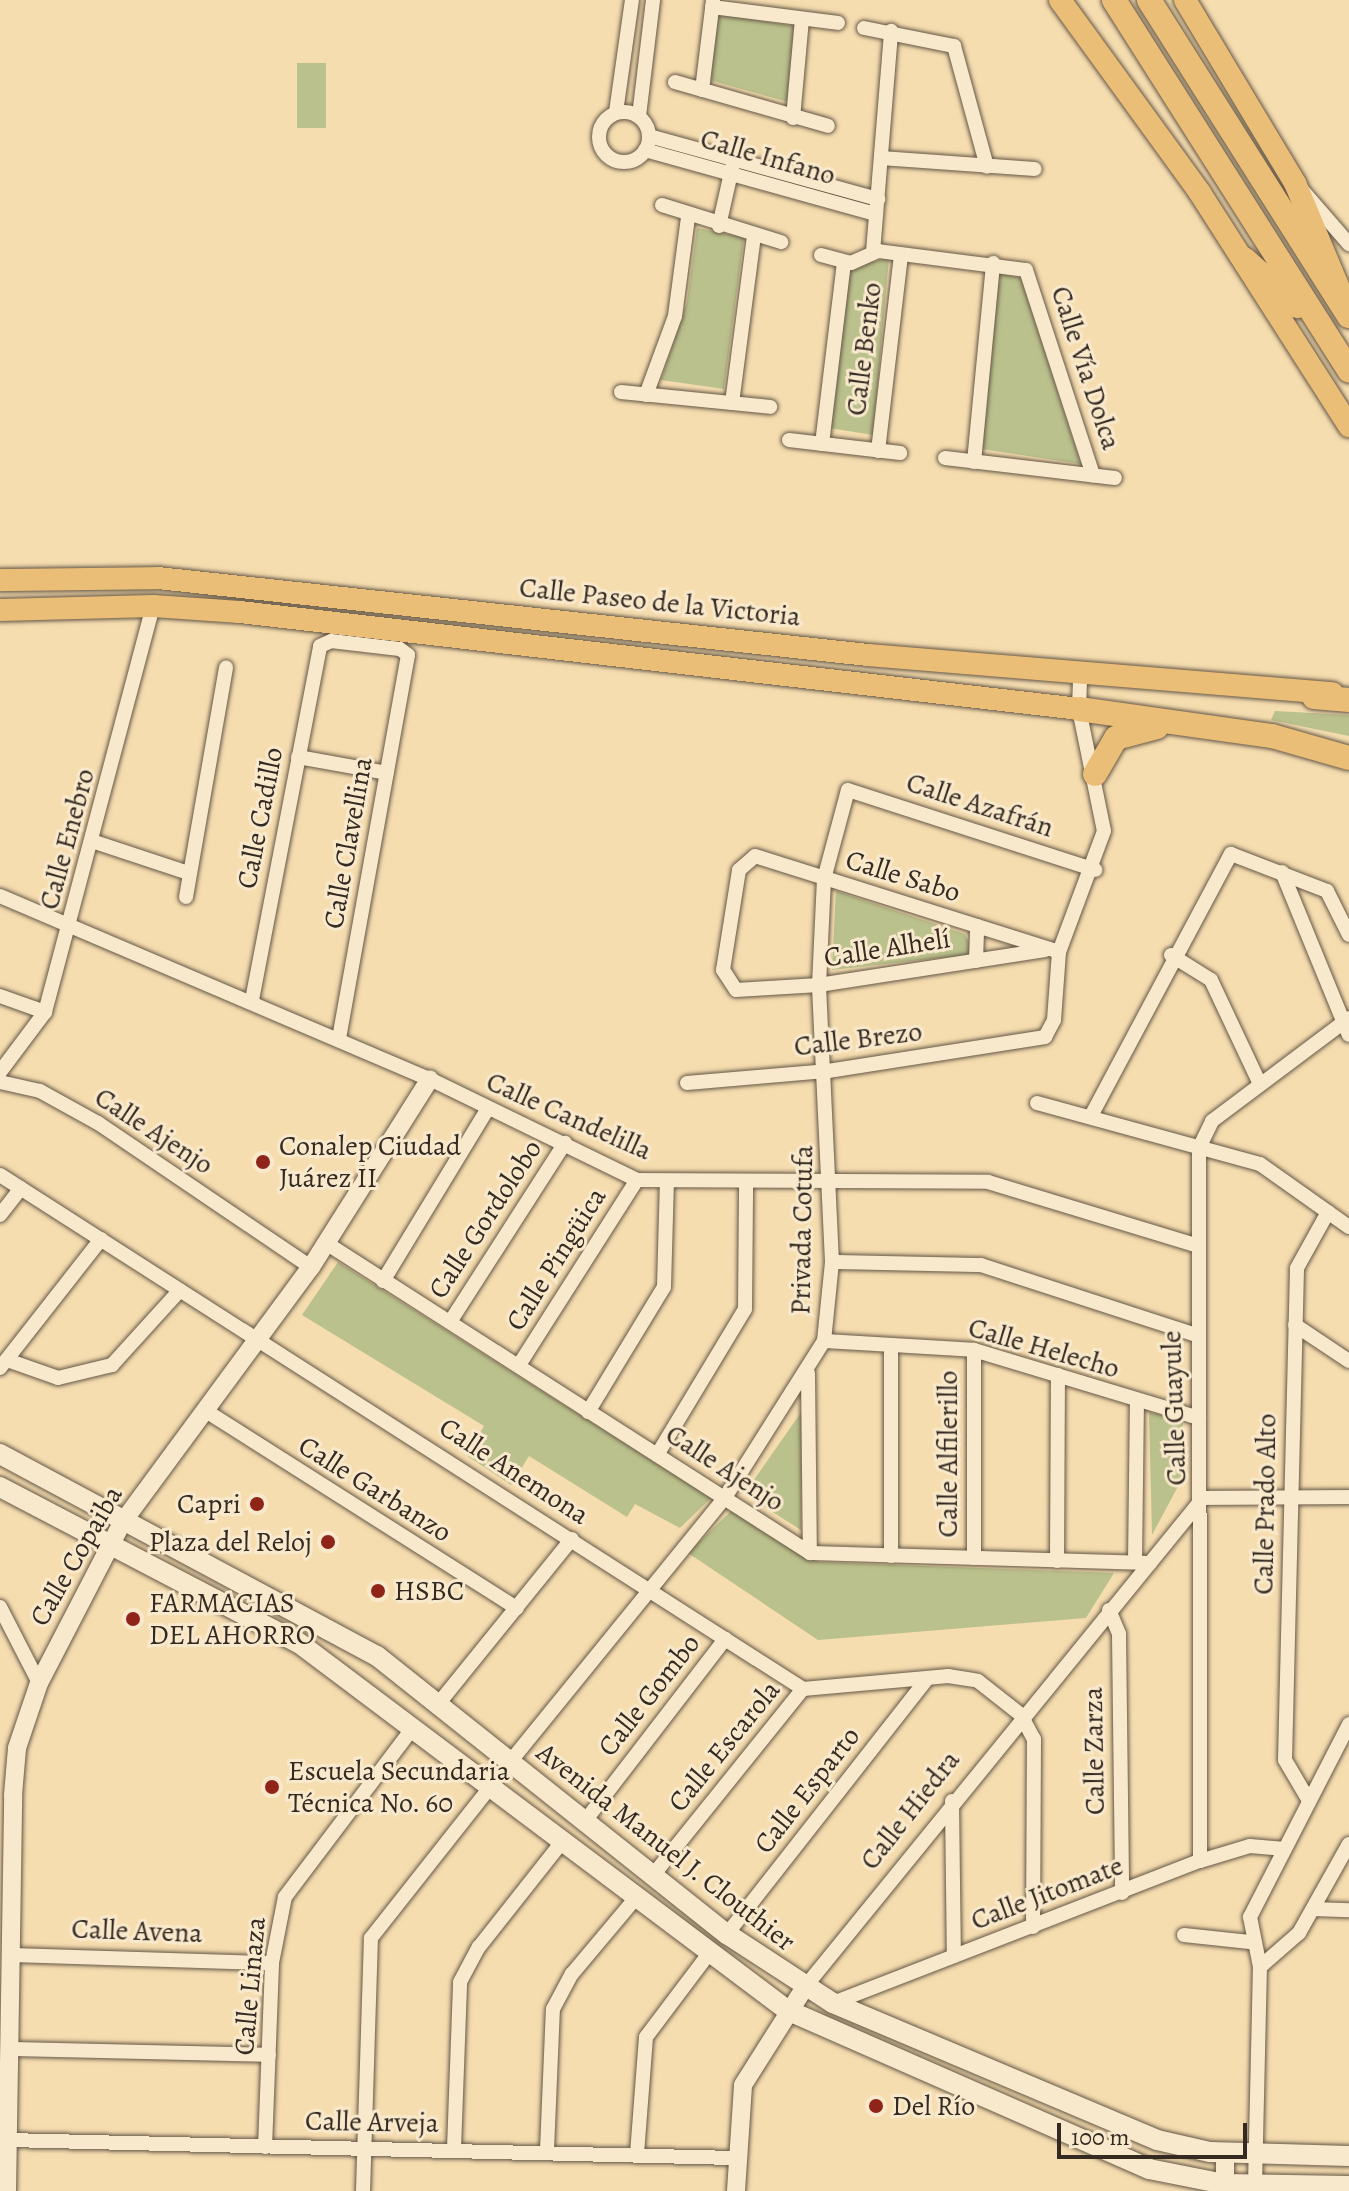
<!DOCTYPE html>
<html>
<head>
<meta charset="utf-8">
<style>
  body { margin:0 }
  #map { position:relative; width:1349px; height:2191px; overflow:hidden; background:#f6ddb0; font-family:Alegreya,serif }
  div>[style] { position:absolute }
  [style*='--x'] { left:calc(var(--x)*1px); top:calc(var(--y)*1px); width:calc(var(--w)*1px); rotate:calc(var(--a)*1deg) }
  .green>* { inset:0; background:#bbc18c; transform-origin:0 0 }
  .roads { filter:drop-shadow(0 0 2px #645746) drop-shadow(0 0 2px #645746) }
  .minor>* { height:14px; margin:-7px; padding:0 7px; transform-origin:7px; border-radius:7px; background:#f9e9cc }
  .minor>.ring { margin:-7px; padding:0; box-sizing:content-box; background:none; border:14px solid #f9e9cc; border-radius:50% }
  .tertiary>* { height:18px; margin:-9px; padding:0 9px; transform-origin:9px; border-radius:9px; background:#f9e9cc }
  .secondary>* { height:20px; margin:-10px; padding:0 10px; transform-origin:10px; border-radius:10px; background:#f9e9cc }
  .primary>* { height:22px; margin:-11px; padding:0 11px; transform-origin:11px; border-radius:11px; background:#ebbe78 }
  .trunk>* { height:24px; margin:-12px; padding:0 12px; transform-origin:12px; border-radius:12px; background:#ebbe78 }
  .dots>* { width:22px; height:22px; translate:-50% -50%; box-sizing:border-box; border:4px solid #f9e9cc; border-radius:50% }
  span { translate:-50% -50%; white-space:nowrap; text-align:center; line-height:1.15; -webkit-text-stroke:6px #f9e9cc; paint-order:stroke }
  .street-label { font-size:28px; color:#342a22 }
  .poi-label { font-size:28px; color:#342a22 }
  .left { translate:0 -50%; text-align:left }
  .right { translate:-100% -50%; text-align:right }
  .scale { position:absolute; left:1057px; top:2123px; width:190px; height:36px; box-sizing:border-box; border:4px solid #342a22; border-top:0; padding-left:10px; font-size:24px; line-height:28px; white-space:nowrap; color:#342a22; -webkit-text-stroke:6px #f9e9cc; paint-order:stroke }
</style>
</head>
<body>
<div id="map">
  <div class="green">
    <i style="clip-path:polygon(719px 14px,794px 26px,788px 102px,709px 80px)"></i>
    <i style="left:326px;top:63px;width:65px;height:29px;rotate:90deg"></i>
    <i style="clip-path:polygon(697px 228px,744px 237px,724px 389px,661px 380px,687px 302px)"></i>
    <i style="clip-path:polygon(889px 258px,873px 435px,829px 428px,850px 267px)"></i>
    <i style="clip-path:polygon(997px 273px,1021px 278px,1081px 464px,981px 449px)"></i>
    <i style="clip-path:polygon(1275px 711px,1349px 715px,1349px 736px,1271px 720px)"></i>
    <i style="clip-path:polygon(836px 891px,965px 934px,972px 949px,967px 955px,832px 970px)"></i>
    <i style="clip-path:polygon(338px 1262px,711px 1498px,680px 1528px,635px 1504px,627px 1517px,529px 1456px,511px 1485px,466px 1455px,484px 1426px,302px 1315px)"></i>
    <i style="clip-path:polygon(802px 1411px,801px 1530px,744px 1494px)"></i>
    <i style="clip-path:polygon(1149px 1412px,1183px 1421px,1183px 1477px,1152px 1535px)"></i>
    <i style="clip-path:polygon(732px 1510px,819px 1562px,1114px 1573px,1086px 1618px,818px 1640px,688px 1553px)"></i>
  </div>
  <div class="roads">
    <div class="minor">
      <i style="--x:712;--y:7;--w:127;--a:7.2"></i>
      <i style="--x:864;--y:28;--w:92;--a:11.3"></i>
      <i style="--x:954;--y:46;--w:125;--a:74.7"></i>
      <i style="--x:675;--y:82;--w:159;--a:16"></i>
      <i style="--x:702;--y:90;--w:91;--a:-83"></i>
      <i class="ring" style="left:599px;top:112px;width:36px;height:36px"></i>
      <i style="--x:616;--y:112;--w:113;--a:-81.9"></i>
      <i style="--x:639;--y:116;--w:117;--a:-83.1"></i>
      <i style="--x:793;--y:118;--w:99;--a:-84.8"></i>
      <i style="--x:649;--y:136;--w:238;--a:15.4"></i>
      <i style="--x:645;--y:150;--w:240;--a:15.5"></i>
      <i style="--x:881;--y:158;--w:154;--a:4.1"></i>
      <i style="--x:1302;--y:190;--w:72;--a:49"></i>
      <i style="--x:662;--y:205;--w:125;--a:17.3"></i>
      <i style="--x:719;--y:226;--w:64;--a:-77.3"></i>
      <i style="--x:873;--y:252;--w:222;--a:-85.3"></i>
      <i style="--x:821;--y:255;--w:31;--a:15"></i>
      <i style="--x:851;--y:263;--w:30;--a:-24"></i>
      <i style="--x:878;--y:251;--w:149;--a:7.3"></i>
      <i style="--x:1026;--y:270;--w:216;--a:71.9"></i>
      <i style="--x:621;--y:392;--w:150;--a:5.7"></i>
      <i style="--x:646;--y:395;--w:84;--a:-69.8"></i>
      <i style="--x:675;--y:316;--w:100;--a:-82.5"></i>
      <i style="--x:732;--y:403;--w:169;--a:-82.5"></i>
      <i style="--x:789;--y:440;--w:112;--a:6.7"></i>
      <i style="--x:822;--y:444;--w:183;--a:-83.1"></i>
      <i style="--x:878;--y:451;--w:198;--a:-83.3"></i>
      <i style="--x:945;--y:458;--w:171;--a:6.7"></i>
      <i style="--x:974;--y:462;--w:200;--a:-84.5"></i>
      <i style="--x:298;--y:757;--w:90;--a:10.2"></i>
      <i style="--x:95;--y:842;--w:99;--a:18.3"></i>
      <i style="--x:1282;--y:872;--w:176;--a:67.7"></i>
      <i style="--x:0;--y:896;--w:467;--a:23.1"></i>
      <i style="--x:430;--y:1079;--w:230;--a:26"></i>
      <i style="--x:637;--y:1180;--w:351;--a:0.3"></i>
      <i style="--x:988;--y:1182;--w:220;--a:16.9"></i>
      <i style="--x:186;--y:897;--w:233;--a:-80.1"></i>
      <i style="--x:1045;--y:950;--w:229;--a:171.2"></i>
      <i style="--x:819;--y:985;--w:83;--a:176.6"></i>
      <i style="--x:736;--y:990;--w:24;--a:-123"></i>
      <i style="--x:723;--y:970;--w:101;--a:-80.9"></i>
      <i style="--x:739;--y:870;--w:21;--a:-41"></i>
      <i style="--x:755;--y:856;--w:319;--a:17.5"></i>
      <i style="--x:1171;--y:955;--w:47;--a:32"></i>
      <i style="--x:1211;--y:980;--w:115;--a:64.8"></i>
      <i style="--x:976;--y:961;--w:35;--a:-88"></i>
      <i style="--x:0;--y:996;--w:48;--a:19.6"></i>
      <i style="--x:252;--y:1000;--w:360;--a:-79.1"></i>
      <i style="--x:320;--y:646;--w:12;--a:-24"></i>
      <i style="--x:331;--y:641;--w:69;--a:6.6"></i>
      <i style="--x:400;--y:649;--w:10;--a:37"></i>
      <i style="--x:408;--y:655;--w:391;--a:100.2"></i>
      <i style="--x:0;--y:1072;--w:75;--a:-53.1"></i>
      <i style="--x:45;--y:1012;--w:420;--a:-75.1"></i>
      <i style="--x:0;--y:1082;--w:41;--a:12.7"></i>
      <i style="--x:40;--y:1091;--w:66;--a:28.9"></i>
      <i style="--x:98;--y:1123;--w:257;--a:34.1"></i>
      <i style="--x:687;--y:1083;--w:142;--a:-4.9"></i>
      <i style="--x:828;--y:1071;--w:220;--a:-8.9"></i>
      <i style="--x:1045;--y:1037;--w:19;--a:-62"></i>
      <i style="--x:1054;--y:1020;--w:68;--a:-85.8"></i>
      <i style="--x:1059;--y:952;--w:129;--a:-69.6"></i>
      <i style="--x:1104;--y:831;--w:125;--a:-101.6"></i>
      <i style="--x:1079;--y:709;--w:36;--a:-88"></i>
      <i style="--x:1037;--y:1103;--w:231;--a:15.3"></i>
      <i style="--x:1260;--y:1164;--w:109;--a:35.3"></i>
      <i style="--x:1092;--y:1114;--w:295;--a:-61.9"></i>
      <i style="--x:1231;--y:854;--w:103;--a:21.1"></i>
      <i style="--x:1327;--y:891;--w:49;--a:63.4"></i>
      <i style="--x:0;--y:1175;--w:953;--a:32.62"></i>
      <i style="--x:803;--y:1689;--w:146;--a:-5.1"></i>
      <i style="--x:948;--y:1676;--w:30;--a:9"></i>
      <i style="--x:978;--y:1681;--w:55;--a:38.3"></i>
      <i style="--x:1021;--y:1715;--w:27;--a:62"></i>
      <i style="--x:1034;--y:1739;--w:188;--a:90.3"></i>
      <i style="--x:0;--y:1215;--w:34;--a:-52"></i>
      <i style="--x:326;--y:1243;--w:575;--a:32.64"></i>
      <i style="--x:810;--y:1553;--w:340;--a:1.7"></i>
      <i style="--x:832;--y:1262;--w:149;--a:1.2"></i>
      <i style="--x:981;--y:1265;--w:227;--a:18"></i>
      <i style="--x:383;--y:1281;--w:200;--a:-58.7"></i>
      <i style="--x:450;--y:1322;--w:213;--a:-57.3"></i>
      <i style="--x:1295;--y:1325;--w:65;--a:33.7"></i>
      <i style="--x:824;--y:1341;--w:150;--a:3.4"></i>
      <i style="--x:974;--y:1350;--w:235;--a:16.8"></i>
      <i style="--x:7;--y:1360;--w:54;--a:19.4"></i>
      <i style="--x:58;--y:1378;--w:56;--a:-13.5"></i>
      <i style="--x:112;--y:1365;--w:101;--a:-47.8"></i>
      <i style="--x:519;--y:1365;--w:219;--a:-57.5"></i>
      <i style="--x:0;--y:1368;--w:164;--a:-51.9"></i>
      <i style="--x:808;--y:1373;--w:180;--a:89.4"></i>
      <i style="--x:206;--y:1411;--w:368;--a:32.4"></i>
      <i style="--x:588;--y:1412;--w:146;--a:-58.7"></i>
      <i style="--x:664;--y:1287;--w:106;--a:-88.4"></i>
      <i style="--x:657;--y:1455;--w:170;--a:-58.9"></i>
      <i style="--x:745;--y:1309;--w:127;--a:-89.5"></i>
      <i style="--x:891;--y:1556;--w:211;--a:-90"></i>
      <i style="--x:974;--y:1558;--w:208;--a:-90"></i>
      <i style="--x:1057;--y:1561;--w:186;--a:-89.7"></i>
      <i style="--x:1135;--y:1562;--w:160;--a:-89.3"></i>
      <i style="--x:0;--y:1607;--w:85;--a:62.8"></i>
      <i style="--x:1109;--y:1610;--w:26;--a:67"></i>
      <i style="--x:1119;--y:1634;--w:259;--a:89.3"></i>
      <i style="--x:439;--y:1703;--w:211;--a:-51"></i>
      <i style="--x:510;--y:1762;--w:339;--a:-50.9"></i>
      <i style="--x:724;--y:1499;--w:187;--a:-57.7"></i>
      <i style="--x:824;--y:1341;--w:79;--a:-84.2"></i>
      <i style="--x:832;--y:1262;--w:277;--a:-92.7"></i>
      <i style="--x:819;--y:985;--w:106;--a:-87.3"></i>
      <i style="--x:824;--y:879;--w:92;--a:-74.9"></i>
      <i style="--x:848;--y:790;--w:260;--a:17.9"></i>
      <i style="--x:1308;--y:1799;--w:45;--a:-120.5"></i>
      <i style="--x:1285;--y:1760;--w:492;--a:-88.6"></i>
      <i style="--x:1297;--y:1268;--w:64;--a:-61"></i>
      <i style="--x:952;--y:1801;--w:155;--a:89.3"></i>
      <i style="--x:585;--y:1821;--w:230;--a:-52.4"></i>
      <i style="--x:1200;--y:1861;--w:713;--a:-90.08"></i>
      <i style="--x:1199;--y:1148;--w:30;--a:-64"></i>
      <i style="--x:1212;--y:1121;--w:171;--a:-36.9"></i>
      <i style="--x:654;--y:1874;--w:238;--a:-51.2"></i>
      <i style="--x:1313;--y:1909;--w:36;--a:2"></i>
      <i style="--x:727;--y:1934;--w:325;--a:-51.9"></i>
      <i style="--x:1184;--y:1935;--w:66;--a:6.1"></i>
      <i style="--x:11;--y:1955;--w:261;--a:1.8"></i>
      <i style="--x:1260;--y:1967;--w:52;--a:-41.1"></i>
      <i style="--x:1299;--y:1933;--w:102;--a:-60.7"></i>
      <i style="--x:805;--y:1987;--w:630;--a:-50.86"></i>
      <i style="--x:1203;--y:1498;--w:146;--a:-0.4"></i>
      <i style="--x:833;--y:2003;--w:394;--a:-21.2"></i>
      <i style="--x:1200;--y:1861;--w:52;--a:-16.7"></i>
      <i style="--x:1250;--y:1846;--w:32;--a:5"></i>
      <i style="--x:9;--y:2049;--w:260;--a:1.3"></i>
      <i style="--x:8;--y:2140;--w:728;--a:1.42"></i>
      <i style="--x:265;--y:2147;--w:184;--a:-87.8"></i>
      <i style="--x:272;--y:1963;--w:67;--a:-78.9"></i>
      <i style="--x:285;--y:1897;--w:212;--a:-52.9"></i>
      <i style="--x:454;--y:2149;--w:167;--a:-87.9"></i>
      <i style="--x:460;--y:1982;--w:40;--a:-62"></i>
      <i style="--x:479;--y:1947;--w:134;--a:-51.7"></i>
      <i style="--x:547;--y:2150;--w:141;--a:-87.6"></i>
      <i style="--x:553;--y:2009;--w:40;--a:-62"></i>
      <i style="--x:572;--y:1974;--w:98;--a:-50"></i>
      <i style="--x:637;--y:2154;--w:117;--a:-85.6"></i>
      <i style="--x:646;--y:2037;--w:101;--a:-53"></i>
      <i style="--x:1255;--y:2185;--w:218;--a:-88.7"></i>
      <i style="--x:1260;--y:1967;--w:51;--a:-101.3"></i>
      <i style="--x:1250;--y:1917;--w:217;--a:-62.8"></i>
      <i style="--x:363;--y:2191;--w:253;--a:-88.2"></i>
      <i style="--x:371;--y:1938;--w:195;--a:-51.7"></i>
    </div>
    <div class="tertiary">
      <i style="--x:1225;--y:2153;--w:38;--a:90"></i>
      <i style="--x:7;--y:2191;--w:396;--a:-89.1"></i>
      <i style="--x:13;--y:1795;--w:47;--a:-85.1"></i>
      <i style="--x:17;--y:1748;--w:69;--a:-71.3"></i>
      <i style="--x:39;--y:1683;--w:180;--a:-62.6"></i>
      <i style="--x:122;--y:1523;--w:318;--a:-53.6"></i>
      <i style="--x:311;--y:1267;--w:222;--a:-57.7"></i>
      <i style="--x:736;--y:2191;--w:106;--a:-86.2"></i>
      <i style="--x:743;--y:2085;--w:116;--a:-57.7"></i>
    </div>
    <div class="secondary">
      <i style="--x:0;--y:1454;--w:428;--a:28.2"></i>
      <i style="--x:377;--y:1656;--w:447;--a:38.5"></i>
      <i style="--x:727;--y:1934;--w:126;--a:33.1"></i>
      <i style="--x:833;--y:2003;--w:352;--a:22.9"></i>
      <i style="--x:1157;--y:2140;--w:54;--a:12.8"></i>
      <i style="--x:1210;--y:2152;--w:139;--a:1.6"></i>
      <i style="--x:0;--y:1487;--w:337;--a:27.6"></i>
      <i style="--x:299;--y:1643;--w:611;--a:36.94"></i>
      <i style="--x:787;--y:2010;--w:395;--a:23.7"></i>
      <i style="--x:1149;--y:2169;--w:77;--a:11.2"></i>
      <i style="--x:1225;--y:2184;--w:124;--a:0.9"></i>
    </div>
    <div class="primary">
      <i style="--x:1060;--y:0;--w:238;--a:54"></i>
      <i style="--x:1200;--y:193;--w:277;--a:57.4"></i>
      <i style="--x:1185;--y:0;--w:214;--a:59"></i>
      <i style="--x:1295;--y:183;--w:125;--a:67.3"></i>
      <i style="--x:0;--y:580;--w:158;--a:-0.7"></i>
      <i style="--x:158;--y:578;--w:714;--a:6.19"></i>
      <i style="--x:868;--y:655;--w:466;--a:4.7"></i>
      <i style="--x:0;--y:610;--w:153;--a:-1.5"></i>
      <i style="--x:153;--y:606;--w:87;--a:3.9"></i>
      <i style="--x:240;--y:612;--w:845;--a:6.59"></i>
    </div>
    <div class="trunk">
      <i style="--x:1114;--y:0;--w:439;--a:57.6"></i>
      <i style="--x:1149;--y:0;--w:374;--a:57.7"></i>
      <i style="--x:1244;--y:259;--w:71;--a:41.6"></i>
      <i style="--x:1314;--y:697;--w:35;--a:5"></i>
      <i style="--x:1079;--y:709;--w:195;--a:8"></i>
      <i style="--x:1272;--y:736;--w:80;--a:15.9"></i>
      <i style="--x:1095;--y:774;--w:42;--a:-59.7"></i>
      <i style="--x:1116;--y:738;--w:42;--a:-15"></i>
    </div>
  </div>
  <div class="dots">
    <i style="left:263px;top:1162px;background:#8f2418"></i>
    <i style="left:257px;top:1504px;background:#8f2418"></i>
    <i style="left:328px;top:1542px;background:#8f2418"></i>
    <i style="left:378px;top:1591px;background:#8f2418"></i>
    <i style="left:133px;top:1619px;background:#8f2418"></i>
    <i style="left:272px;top:1787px;background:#8f2418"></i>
    <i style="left:876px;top:2106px;background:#8f2418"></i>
  </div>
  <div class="street-label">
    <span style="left:768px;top:157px;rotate:16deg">Calle Infano</span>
    <span style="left:864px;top:349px;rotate:-83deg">Calle Benko</span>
    <span style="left:1086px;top:368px;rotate:72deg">Calle Vía Dolca</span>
    <span style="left:660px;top:602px;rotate:6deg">Calle Paseo de la Victoria</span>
    <span style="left:980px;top:805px;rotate:18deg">Calle Azafrán</span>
    <span style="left:260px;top:818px;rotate:-79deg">Calle Cadillo</span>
    <span style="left:67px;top:839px;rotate:-75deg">Calle Enebro</span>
    <span style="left:348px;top:843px;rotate:-80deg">Calle Clavellina</span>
    <span style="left:903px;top:876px;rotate:17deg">Calle Sabo</span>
    <span style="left:887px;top:948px;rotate:-9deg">Calle Alhelí</span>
    <span style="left:858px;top:1039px;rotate:-7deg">Calle Brezo</span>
    <span style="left:569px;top:1116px;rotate:24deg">Calle Candelilla</span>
    <span style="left:154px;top:1131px;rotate:33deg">Calle Ajenjo</span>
    <span style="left:485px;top:1219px;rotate:-57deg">Calle Gordolobo</span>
    <span style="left:802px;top:1230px;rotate:-89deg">Privada Cotufa</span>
    <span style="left:556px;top:1259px;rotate:-58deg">Calle Pingüica</span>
    <span style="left:1044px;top:1348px;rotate:16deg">Calle Helecho</span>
    <span style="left:1174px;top:1408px;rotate:-92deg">Calle Guayule</span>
    <span style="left:948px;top:1454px;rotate:-90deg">Calle Alfilerillo</span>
    <span style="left:725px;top:1468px;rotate:33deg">Calle Ajenjo</span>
    <span style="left:514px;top:1471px;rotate:33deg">Calle Anemona</span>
    <span style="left:375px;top:1489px;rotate:32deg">Calle Garbanzo</span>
    <span style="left:1265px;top:1504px;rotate:-89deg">Calle Prado Alto</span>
    <span style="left:76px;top:1556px;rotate:-60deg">Calle Copaiba</span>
    <span style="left:649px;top:1695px;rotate:-52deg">Calle Gombo</span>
    <span style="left:724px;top:1746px;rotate:-51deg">Calle Escarola</span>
    <span style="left:1094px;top:1751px;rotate:-91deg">Calle Zarza</span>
    <span style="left:807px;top:1790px;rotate:-52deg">Calle Esparto</span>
    <span style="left:910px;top:1810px;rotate:-52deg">Calle Hiedra</span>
    <span style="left:666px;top:1847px;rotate:38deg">Avenida Manuel J. Clouthier</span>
    <span style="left:1047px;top:1893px;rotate:-21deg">Calle Jitomate</span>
    <span style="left:137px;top:1931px;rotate:2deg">Calle Avena</span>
    <span style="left:250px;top:1986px;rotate:-85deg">Calle Linaza</span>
    <span style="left:372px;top:2122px;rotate:1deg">Calle Arveja</span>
  </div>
  <div class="poi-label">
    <span class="left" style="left:279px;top:1162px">Conalep Ciudad<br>Juárez II</span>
    <span class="right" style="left:241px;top:1504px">Capri</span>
    <span class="right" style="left:312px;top:1542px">Plaza del Reloj</span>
    <span class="left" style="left:394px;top:1591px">HSBC</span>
    <span class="left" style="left:149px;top:1619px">FARMACIAS<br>DEL AHORRO</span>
    <span class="left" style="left:288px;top:1787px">Escuela Secundaria<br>Técnica No. 60</span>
    <span class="left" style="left:892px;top:2106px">Del Río</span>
  </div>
  <div class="scale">100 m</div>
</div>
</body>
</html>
